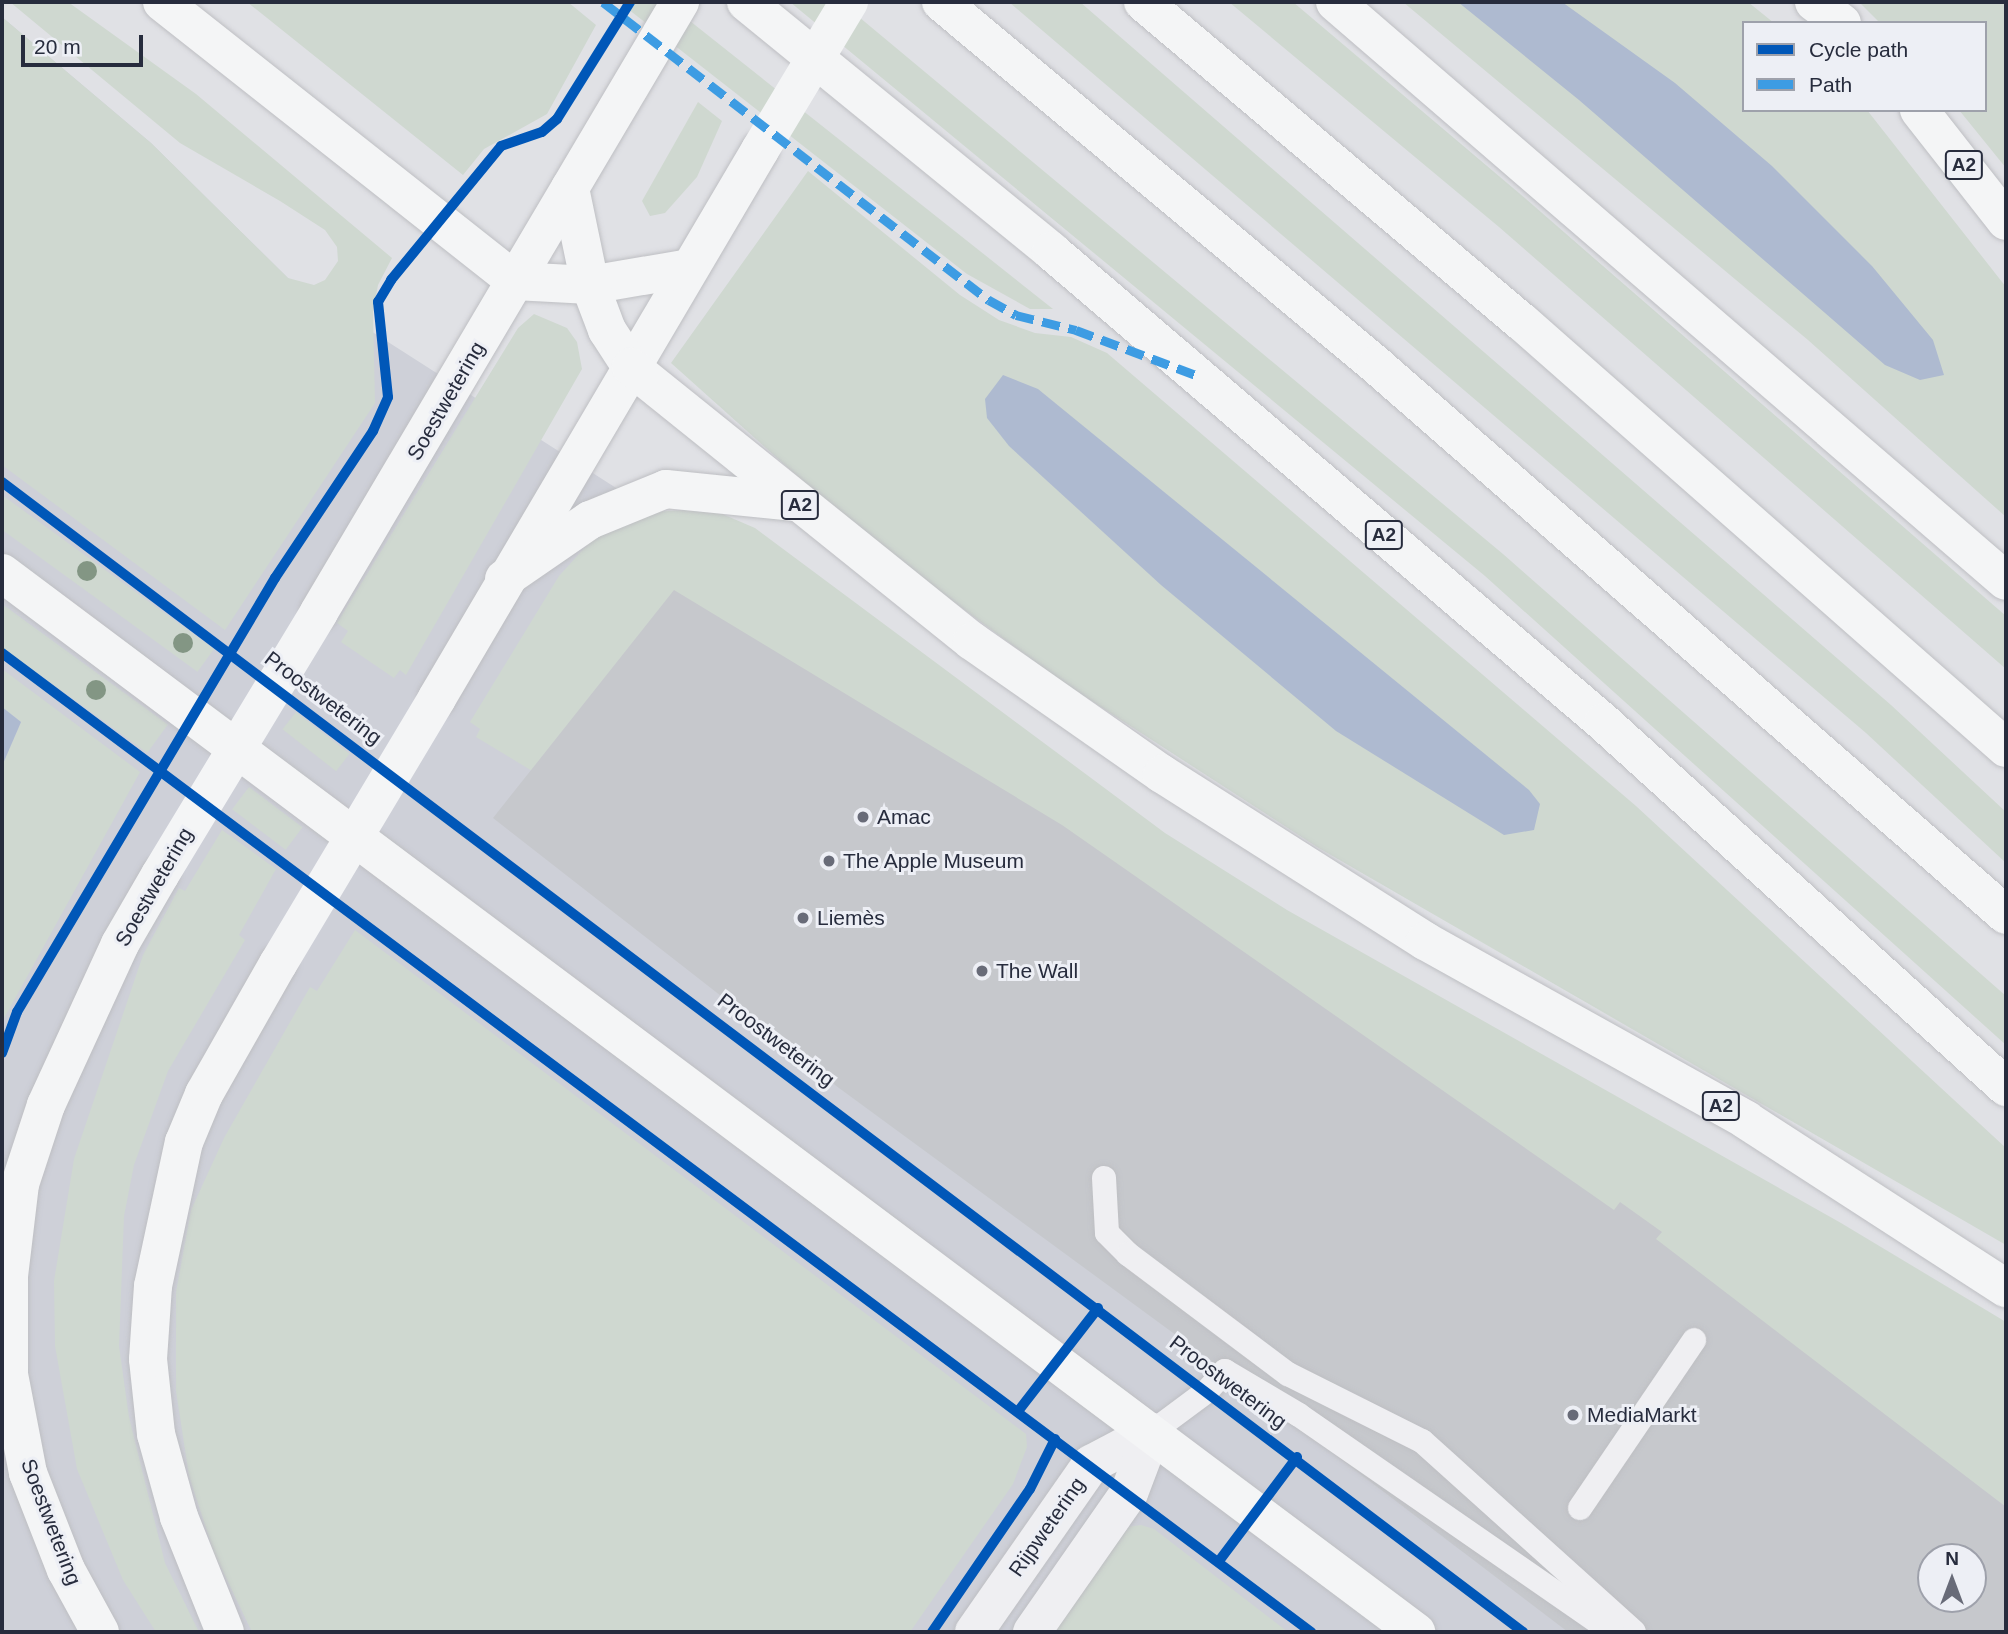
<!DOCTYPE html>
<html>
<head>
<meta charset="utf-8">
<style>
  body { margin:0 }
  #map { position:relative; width:2008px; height:1634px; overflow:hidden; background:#e0e1e5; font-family:Helvetica,sans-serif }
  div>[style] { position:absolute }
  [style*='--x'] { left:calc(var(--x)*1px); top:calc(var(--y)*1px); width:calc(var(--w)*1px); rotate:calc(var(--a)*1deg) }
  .built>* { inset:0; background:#ced0d8 }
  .green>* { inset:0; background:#cfd8d0; transform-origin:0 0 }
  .water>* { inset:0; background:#aebad0 }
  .building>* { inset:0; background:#c6c8cc }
  .roads { filter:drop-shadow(0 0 2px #bebfc3) drop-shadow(0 0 2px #bebfc3) }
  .lane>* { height:24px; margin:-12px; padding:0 12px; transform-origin:12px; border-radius:12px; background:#efeff2 }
  .street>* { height:38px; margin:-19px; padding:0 19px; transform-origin:19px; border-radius:19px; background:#efeff2 }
  .secondary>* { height:38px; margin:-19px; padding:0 19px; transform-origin:19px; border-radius:19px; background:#f4f5f6 }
  .highway>* { height:38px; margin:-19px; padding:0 19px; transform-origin:19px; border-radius:19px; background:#f4f5f6 }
  .secondary-bridge>* { height:38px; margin:-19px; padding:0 19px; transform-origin:19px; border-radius:19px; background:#f4f5f6 }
  .quiet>* { height:9px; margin-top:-4.5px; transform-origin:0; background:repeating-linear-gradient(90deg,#3d9ce3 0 18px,transparent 0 27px) }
  .cycleway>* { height:10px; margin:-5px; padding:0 5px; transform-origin:5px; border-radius:5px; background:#0057b8 }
  .trees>* { width:20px; height:20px; margin:-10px; border-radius:50%; background:#839684 }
  .dots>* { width:19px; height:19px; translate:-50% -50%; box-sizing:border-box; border:4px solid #edeff5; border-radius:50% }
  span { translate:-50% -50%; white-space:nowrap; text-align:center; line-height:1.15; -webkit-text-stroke:6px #edeff5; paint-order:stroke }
  .shield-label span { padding:2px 5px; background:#edeff5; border:2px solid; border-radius:5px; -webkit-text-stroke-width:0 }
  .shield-label { font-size:19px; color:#272c3d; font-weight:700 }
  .street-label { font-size:21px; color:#272c3d }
  .poi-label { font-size:21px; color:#272c3d }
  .left { translate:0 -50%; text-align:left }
  .frame { position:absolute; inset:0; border:4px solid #272c3d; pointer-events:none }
  .legend { position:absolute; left:1742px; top:21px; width:245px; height:91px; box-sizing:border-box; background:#edeff5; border:2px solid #9ea1ab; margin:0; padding:9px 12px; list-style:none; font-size:21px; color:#272c3d }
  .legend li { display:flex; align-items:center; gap:14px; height:35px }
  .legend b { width:35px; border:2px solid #9ea1ab }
  .north { position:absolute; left:1917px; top:1543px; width:70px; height:70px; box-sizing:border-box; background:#edeff5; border:2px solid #9ea1ab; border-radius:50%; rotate:0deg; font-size:19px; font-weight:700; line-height:28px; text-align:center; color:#272c3d }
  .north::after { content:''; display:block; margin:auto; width:24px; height:32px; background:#686b78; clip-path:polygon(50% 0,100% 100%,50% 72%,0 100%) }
  .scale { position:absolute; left:21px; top:35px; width:122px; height:32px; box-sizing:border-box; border:4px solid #272c3d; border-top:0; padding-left:9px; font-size:21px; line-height:24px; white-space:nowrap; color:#272c3d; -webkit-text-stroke:5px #edeff5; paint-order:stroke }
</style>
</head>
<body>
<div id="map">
  <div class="built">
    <i style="clip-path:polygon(evenodd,2px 17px,151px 143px,288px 278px,1110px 804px,2006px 1413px,2006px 1632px,2px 1632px,2px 17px,1931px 1557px,1973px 1557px,1973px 1599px,1931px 1599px,1931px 1557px)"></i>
  </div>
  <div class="green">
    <i style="clip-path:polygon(10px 2px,68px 2px,196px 94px,392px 258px,378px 285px,373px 312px,375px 403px,225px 630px,2px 465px,2px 17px,151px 143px,288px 278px,314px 285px,325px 280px,338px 261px,337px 247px,325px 230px,280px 201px,180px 143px)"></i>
    <i style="clip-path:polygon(247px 2px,568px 2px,596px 25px,547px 114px,484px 149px,463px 175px)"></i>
    <i style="clip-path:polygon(619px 2px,666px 2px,1053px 309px,1030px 309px,967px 274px)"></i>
    <i style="clip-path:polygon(790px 2px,841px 2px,1503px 554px,2006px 996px,2006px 1045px,1485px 576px)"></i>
    <i style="clip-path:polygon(1009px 2px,1080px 2px,1891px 705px,2006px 812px,2006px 863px,1866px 733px)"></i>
    <i style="clip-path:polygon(1229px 2px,1293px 2px,1519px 193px,2006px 616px,2006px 669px,1499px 227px)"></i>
    <i style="clip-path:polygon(1403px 2px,1748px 2px,1774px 23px,1744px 23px,1744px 110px,1867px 110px,2006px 287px,2006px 517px,1808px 340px)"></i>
    <i style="clip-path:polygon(1859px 2px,2006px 2px,2006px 168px,1959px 110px,1985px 110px,1985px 23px,1880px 23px)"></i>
    <i style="clip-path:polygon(698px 102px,722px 121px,697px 177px,665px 213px,650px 216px,642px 201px)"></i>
    <i style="clip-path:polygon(808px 171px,960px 295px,999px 320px,1035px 333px,1071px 337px,1107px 353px,1636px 806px,2006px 1148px,2006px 1245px,1317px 847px,1064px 683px,863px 535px,671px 363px)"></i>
    <i style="clip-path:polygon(534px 314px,567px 328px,577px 342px,582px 369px,406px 675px,400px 670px,394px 678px,341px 642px,348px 631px,337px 623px,518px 328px)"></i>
    <i style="left:2px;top:495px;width:262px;height:28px;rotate:36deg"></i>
    <i style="clip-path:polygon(686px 510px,720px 513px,755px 528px,1165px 833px,1287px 910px,1841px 1223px,2006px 1322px,2006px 1507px,1712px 1285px,676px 858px,476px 737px,480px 729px,470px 722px,559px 576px,588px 544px,617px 523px,651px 512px)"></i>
    <i style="left:2px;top:604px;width:205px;height:35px;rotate:36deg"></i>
    <i style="clip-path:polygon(2px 669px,140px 772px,2px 1022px,2px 766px,21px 722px,2px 707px)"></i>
    <i style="left:296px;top:712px;width:68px;height:22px;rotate:38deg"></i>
    <i style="left:249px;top:787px;width:67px;height:28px;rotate:37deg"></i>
    <i style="clip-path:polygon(222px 830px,276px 869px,239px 935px,245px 940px,168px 1071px,134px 1165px,124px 1216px,119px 1346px,129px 1417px,165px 1563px,199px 1632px,156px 1632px,123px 1580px,77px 1469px,55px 1346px,54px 1281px,74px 1159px,143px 955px,179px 888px,185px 891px)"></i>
    <i style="clip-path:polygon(355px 930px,1026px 1434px,1027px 1447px,1013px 1484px,910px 1632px,252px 1632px,214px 1553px,189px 1476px,176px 1391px,176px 1292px,191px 1210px,224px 1138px,310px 987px,317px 991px)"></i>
    <i style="clip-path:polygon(1141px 1525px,1154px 1529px,1288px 1632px,1053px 1632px,1127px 1527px)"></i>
  </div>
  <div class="water">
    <i style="clip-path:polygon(1458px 2px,1562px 2px,1675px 83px,1772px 166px,1872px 266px,1933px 340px,1944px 375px,1920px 380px,1885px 365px,1579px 100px)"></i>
    <i style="clip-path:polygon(1003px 375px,1038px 389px,1529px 790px,1540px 804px,1534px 830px,1504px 835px,1336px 731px,1161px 585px,1009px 446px,987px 418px,985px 399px)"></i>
    <i style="clip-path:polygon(2px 707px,21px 722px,2px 766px)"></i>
  </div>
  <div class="building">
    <i style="clip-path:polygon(evenodd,674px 590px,1062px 825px,1614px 1210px,1620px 1202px,1662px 1232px,1656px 1239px,2006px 1507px,2006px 1632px,1568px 1632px,1225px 1371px,839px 1088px,493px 818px,674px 590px,1931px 1557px,1973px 1557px,1973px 1599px,1931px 1599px,1931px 1557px)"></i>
  </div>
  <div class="roads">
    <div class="lane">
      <i style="--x:1104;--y:1178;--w:55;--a:86.9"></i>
      <i style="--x:1107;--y:1233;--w:30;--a:45"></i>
      <i style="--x:1128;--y:1254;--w:200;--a:36.9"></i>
      <i style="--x:1288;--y:1374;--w:150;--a:26.6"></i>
      <i style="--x:1422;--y:1441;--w:285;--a:42"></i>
      <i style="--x:1152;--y:1432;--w:69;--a:-36.7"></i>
      <i style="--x:1207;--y:1391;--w:27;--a:-48"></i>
      <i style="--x:1225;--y:1371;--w:86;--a:30.7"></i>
      <i style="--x:1299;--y:1415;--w:381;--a:34.7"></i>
      <i style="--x:1580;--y:1508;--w:203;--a:-55.8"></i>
    </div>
    <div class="street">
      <i style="--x:974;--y:1632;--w:205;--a:-55.1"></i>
      <i style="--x:1091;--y:1464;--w:69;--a:-27.7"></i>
      <i style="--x:1032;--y:1632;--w:169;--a:-55.1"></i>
      <i style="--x:1129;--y:1493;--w:65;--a:-69.3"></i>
    </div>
    <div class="secondary">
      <i style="--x:2;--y:573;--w:1767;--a:36.83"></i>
      <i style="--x:319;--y:612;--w:709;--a:-59.38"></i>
      <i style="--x:437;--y:698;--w:636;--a:-59.48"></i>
      <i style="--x:100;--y:1632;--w:71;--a:-118.7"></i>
      <i style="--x:66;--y:1570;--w:104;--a:-111.4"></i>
      <i style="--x:28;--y:1473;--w:101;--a:-100.9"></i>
      <i style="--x:9;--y:1374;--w:98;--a:-90"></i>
      <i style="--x:9;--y:1276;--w:93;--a:-83.2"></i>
      <i style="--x:20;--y:1184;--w:83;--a:-71.8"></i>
      <i style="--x:46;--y:1105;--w:177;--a:-65.3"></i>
      <i style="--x:120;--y:944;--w:80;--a:-59.9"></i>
      <i style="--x:225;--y:1632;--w:124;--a:-111.8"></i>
      <i style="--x:179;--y:1517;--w:86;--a:-105.5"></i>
      <i style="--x:156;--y:1434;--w:75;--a:-96.1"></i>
      <i style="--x:148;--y:1359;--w:73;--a:-86.1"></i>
      <i style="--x:153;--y:1286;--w:147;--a:-77.9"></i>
      <i style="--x:184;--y:1142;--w:52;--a:-67.4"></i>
      <i style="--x:204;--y:1094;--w:150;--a:-60.4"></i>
    </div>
    <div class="highway">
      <i style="--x:162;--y:2;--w:450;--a:38.3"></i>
      <i style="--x:515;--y:281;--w:75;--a:3.1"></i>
      <i style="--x:590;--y:285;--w:100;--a:-9.7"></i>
      <i style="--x:746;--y:2;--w:394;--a:39.2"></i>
      <i style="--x:1051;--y:251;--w:726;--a:40.47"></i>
      <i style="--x:1603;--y:722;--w:544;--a:42.17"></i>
      <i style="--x:941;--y:2;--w:567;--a:39.84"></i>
      <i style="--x:1376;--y:365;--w:836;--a:41.12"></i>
      <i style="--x:1143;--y:2;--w:496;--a:40.2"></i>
      <i style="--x:1522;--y:322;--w:645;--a:41.35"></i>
      <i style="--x:1335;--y:2;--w:886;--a:40.79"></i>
      <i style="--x:1814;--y:2;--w:35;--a:37"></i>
      <i style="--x:1919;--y:110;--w:141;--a:51.9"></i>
      <i style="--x:570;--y:188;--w:99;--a:78.3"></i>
      <i style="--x:590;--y:285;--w:48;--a:69.3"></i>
      <i style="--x:607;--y:330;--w:44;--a:57"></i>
      <i style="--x:631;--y:367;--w:437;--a:38.8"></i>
      <i style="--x:972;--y:641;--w:232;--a:35"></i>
      <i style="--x:1162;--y:774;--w:312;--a:32.4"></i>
      <i style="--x:1425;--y:941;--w:368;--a:29.1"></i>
      <i style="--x:1746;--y:1120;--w:310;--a:32.9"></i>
      <i style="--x:504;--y:579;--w:104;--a:-34.5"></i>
      <i style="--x:590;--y:520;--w:82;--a:-22.2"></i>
      <i style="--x:666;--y:489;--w:130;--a:5.8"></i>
    </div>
  </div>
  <div class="secondary-bridge">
    <i style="--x:760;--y:150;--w:173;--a:-59"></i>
    <i style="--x:160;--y:875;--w:307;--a:-58.8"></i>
    <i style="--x:278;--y:964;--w:310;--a:-59.1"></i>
  </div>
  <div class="quiet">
    <i style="--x:603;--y:2;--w:488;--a:37.7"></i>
    <i style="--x:989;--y:300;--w:31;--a:29"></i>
    <i style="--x:1016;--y:315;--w:62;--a:14"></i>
    <i style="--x:1076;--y:330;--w:128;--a:20.6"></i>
  </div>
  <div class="cycleway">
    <i style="--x:2;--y:482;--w:1907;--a:37.09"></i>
    <i style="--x:2;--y:653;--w:1635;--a:36.79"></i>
    <i style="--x:2;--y:1053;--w:44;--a:-69.9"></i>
    <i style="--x:17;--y:1012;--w:505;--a:-59.27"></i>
    <i style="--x:275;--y:578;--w:177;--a:-56.3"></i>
    <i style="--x:373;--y:431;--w:37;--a:-66"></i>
    <i style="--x:388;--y:397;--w:96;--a:-96"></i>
    <i style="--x:378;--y:302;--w:26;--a:-59"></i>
    <i style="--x:391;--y:280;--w:173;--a:-50.6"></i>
    <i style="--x:501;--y:146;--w:43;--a:-18.9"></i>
    <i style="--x:542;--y:132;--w:20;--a:-41"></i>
    <i style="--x:557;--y:119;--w:138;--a:-58"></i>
    <i style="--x:1019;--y:1410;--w:129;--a:-52.2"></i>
    <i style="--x:1219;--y:1561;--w:130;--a:-53.1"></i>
    <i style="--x:932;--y:1632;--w:173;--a:-55.6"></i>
    <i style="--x:1030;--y:1489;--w:56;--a:-63.4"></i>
  </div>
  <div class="trees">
    <i style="left:87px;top:571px"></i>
    <i style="left:183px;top:643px"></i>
    <i style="left:96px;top:690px"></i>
  </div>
  <div class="dots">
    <i style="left:863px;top:817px;background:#686b78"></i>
    <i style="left:829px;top:861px;background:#686b78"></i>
    <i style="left:803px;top:918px;background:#686b78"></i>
    <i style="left:982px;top:971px;background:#686b78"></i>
    <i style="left:1573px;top:1415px;background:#686b78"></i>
  </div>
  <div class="shield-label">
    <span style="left:1964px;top:165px">A2</span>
    <span style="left:800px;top:505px">A2</span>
    <span style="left:1384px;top:535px">A2</span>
    <span style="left:1721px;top:1106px">A2</span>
  </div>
  <div class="street-label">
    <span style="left:446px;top:401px;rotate:-60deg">Soestwetering</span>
    <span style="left:323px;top:698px;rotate:37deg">Proostwetering</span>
    <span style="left:154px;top:887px;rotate:-60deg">Soestwetering</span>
    <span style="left:776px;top:1040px;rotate:37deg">Proostwetering</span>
    <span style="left:1228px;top:1382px;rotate:37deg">Proostwetering</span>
    <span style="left:51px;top:1522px;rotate:69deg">Soestwetering</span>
    <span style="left:1047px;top:1527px;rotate:-55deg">Rijpwetering</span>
  </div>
  <div class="poi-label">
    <span class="left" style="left:877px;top:817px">Amac</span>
    <span class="left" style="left:843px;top:861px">The Apple Museum</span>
    <span class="left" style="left:817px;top:918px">Liemès</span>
    <span class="left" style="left:996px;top:971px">The Wall</span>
    <span class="left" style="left:1587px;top:1415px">MediaMarkt</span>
  </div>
  <div class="frame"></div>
  <ul class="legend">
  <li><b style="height:9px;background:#0057b8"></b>Cycle path</li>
  <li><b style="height:9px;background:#3d9ce3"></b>Path</li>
  </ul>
  <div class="north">N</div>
  <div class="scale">20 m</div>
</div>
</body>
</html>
